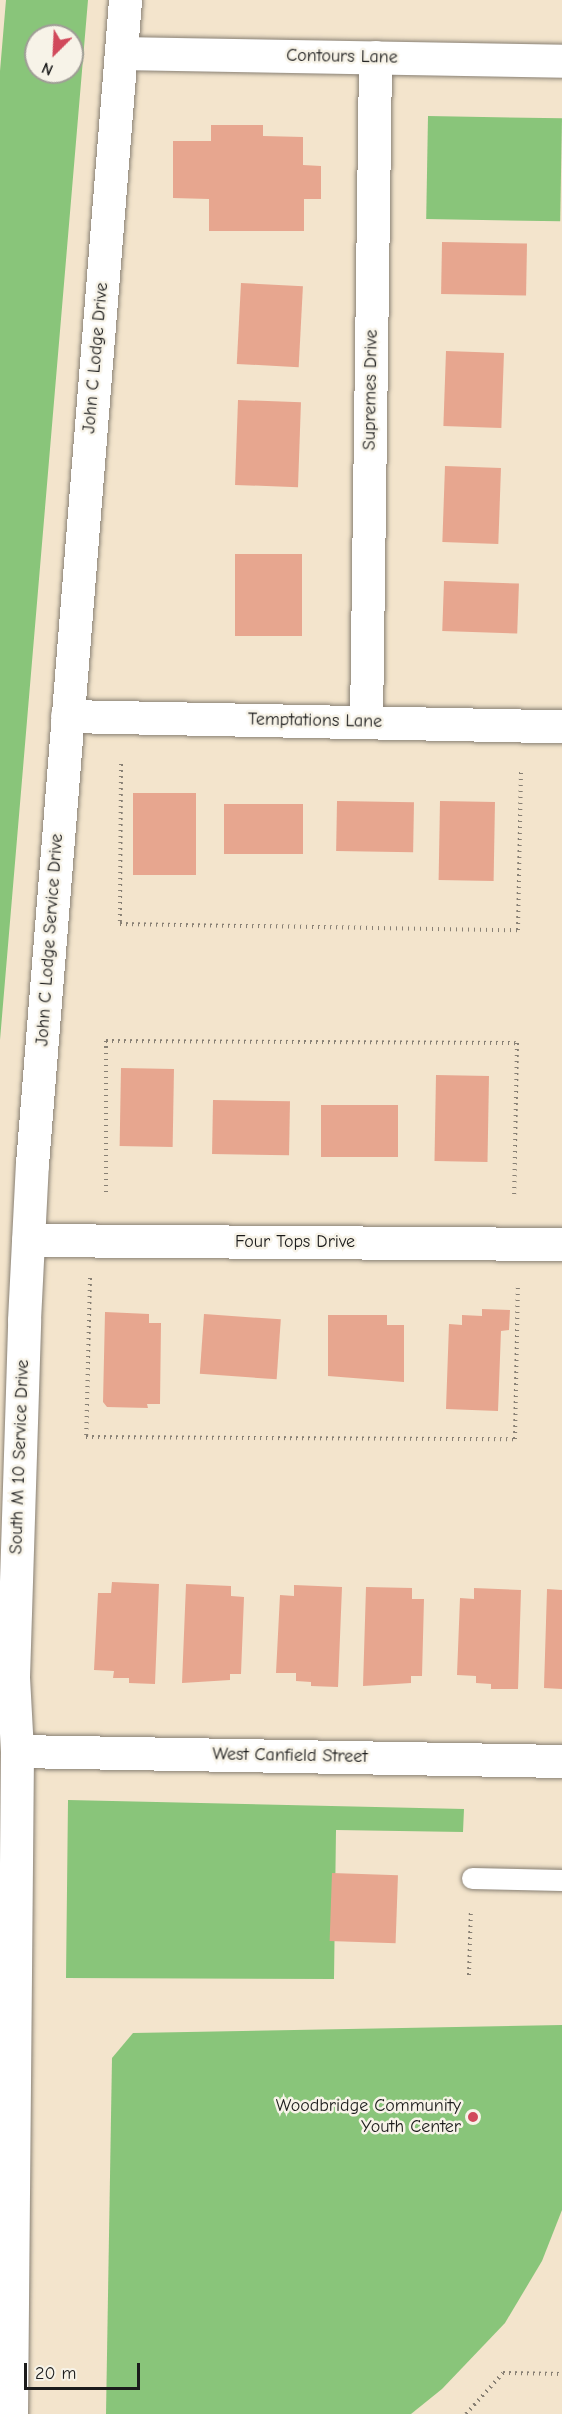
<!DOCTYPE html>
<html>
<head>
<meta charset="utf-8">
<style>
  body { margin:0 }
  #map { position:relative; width:562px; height:2414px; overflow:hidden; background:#f3e4cc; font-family:"Comic Neue",sans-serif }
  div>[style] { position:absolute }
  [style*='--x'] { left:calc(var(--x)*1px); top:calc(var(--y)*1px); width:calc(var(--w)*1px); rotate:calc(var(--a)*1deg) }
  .green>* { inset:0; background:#89c57a; transform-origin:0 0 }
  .building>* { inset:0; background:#e7a68f; transform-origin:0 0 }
  .path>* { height:4px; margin-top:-2px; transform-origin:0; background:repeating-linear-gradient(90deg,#888074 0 1.5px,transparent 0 6px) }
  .roads { filter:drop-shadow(0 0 2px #888074) drop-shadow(0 0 2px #888074) }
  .lane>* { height:21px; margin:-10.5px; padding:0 10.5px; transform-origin:10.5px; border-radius:10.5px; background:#fff }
  .street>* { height:33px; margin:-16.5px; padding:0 16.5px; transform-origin:16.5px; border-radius:16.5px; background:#fff }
  .secondary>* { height:33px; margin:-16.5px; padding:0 16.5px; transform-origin:16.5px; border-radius:16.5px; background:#fff }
  .dots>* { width:16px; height:16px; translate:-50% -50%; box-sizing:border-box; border:3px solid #f7f3e8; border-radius:50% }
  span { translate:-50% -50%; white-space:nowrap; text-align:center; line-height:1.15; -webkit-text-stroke:5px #f7f3e8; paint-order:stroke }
  .street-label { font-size:18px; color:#1c1c1c }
  .poi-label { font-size:18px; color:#1c1c1c }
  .right { translate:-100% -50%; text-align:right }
  .north { position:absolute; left:24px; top:24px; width:60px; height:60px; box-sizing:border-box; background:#f7f3e8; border:2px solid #9f9d96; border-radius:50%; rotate:204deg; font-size:16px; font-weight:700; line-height:24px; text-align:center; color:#1c1c1c }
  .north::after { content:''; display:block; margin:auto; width:21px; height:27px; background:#d1495b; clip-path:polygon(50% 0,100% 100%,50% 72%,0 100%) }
  .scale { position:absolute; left:24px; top:2363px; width:116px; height:27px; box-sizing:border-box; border:3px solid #1c1c1c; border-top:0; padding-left:8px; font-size:18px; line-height:21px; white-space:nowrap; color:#1c1c1c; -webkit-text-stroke:4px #f7f3e8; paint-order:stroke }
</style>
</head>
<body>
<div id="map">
  <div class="green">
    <i style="clip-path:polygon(evenodd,6px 0,88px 0,0 1040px,0 71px,6px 0,36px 36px,72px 36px,72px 72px,36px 72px,36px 36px)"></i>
    <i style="left:428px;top:116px;width:134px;height:103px;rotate:1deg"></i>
    <i style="clip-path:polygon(68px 1800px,464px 1809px,463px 1832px,336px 1830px,334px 1979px,66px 1978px)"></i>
    <i style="clip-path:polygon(562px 2025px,562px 2210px,542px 2261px,505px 2323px,442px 2389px,411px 2414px,106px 2414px,112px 2058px,133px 2033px)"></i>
  </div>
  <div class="building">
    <i style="clip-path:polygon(211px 125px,263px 125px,263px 136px,303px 137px,303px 165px,321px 166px,321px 199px,304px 199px,304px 231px,209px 231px,209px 199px,173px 198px,173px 141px,211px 141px)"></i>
    <i style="left:442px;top:242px;width:85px;height:52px;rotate:1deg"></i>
    <i style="left:241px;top:283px;width:62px;height:81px;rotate:3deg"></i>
    <i style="left:446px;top:351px;width:58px;height:75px;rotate:2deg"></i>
    <i style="left:238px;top:400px;width:63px;height:85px;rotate:2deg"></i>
    <i style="left:445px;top:466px;width:56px;height:76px;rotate:2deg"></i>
    <i style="left:235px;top:554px;width:67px;height:82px"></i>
    <i style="left:444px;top:581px;width:75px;height:50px;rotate:2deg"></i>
    <i style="left:133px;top:793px;width:63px;height:82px"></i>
    <i style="left:337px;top:801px;width:77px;height:50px;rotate:1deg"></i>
    <i style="left:440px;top:801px;width:55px;height:79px;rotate:1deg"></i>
    <i style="left:224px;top:804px;width:79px;height:50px"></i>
    <i style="left:121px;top:1068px;width:53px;height:78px;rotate:1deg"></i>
    <i style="left:436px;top:1075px;width:53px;height:86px;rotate:1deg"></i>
    <i style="left:213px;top:1100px;width:77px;height:54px;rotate:1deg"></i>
    <i style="left:321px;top:1105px;width:77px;height:52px"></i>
    <i style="clip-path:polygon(482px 1309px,510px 1310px,509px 1330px,501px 1331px,498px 1411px,446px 1409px,449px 1324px,462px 1325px,462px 1315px,482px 1316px)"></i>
    <i style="clip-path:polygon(105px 1312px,149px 1314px,149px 1323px,161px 1323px,160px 1404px,147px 1404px,148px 1408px,107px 1407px,103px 1402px)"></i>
    <i style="left:204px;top:1314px;width:77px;height:60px;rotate:4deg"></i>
    <i style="clip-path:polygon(328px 1315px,387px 1315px,387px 1325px,404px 1325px,404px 1382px,328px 1376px)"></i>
    <i style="clip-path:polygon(112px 1582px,159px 1584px,155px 1684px,129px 1683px,129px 1678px,113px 1678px,114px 1671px,94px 1670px,98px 1593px,111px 1593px)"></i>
    <i style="clip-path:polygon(186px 1584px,231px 1586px,231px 1596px,244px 1597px,241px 1674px,230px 1674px,230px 1680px,182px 1683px)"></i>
    <i style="clip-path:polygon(294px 1585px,342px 1587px,338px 1687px,311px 1686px,311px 1682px,296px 1681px,296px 1673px,276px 1673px,280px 1595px,294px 1596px)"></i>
    <i style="clip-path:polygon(366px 1587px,412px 1588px,412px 1599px,424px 1599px,422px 1676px,411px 1676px,411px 1683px,363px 1686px)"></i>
    <i style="clip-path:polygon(474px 1588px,521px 1590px,518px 1689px,491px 1689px,491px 1684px,476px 1683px,476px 1676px,457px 1675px,460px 1598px,474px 1599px)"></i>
    <i style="clip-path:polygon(547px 1589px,562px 1590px,562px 1689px,544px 1688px)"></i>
    <i style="left:332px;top:1873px;width:66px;height:68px;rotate:2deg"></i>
  </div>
  <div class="path">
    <i style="--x:121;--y:764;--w:160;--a:90.4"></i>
    <i style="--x:120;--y:924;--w:398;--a:0.9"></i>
    <i style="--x:518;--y:930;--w:158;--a:-88.9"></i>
    <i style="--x:106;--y:1192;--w:151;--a:-90"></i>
    <i style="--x:106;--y:1041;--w:411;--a:0.3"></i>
    <i style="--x:517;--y:1043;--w:153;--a:91.1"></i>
    <i style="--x:90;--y:1278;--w:159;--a:91.4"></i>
    <i style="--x:86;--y:1437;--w:429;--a:0.3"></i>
    <i style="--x:515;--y:1439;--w:152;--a:-88.9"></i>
    <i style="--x:469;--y:1975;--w:66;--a:-88.3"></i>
    <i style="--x:466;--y:2414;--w:55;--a:-47.9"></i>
    <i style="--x:503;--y:2373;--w:59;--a:1"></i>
  </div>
  <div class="roads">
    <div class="lane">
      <i style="--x:472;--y:1878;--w:90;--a:1.3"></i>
    </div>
    <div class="street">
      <i style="--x:121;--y:53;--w:441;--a:1"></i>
      <i style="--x:67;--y:716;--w:495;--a:1.2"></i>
      <i style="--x:366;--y:722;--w:665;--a:-89.22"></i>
      <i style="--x:28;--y:1240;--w:534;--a:0.43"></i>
      <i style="--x:17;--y:1751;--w:545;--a:1.05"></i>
    </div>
    <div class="secondary">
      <i style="--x:11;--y:2414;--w:663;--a:-89.48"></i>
      <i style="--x:17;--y:1751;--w:74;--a:-93.1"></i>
      <i style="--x:13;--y:1677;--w:357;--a:-88.2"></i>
      <i style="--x:24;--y:1320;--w:156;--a:-87.1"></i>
      <i style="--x:32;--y:1164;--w:1168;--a:-85.43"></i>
    </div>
  </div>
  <div class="dots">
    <i style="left:473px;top:2117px;background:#d1495b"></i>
  </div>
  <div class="street-label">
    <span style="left:342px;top:57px;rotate:1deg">Contours Lane</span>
    <span style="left:96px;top:358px;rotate:-85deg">John C Lodge Drive</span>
    <span style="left:371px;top:390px;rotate:-89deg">Supremes Drive</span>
    <span style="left:315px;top:721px;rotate:1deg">Temptations Lane</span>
    <span style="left:50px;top:940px;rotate:-86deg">John C Lodge Service Drive</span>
    <span style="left:295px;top:1242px">Four Tops Drive</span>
    <span style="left:20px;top:1457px;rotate:-88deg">South M 10 Service Drive</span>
    <span style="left:290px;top:1756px;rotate:1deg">West Canfield Street</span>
  </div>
  <div class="poi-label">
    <span class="right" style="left:461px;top:2117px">Woodbridge Community<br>Youth Center</span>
  </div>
  <div class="north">N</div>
  <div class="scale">20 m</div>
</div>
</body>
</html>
